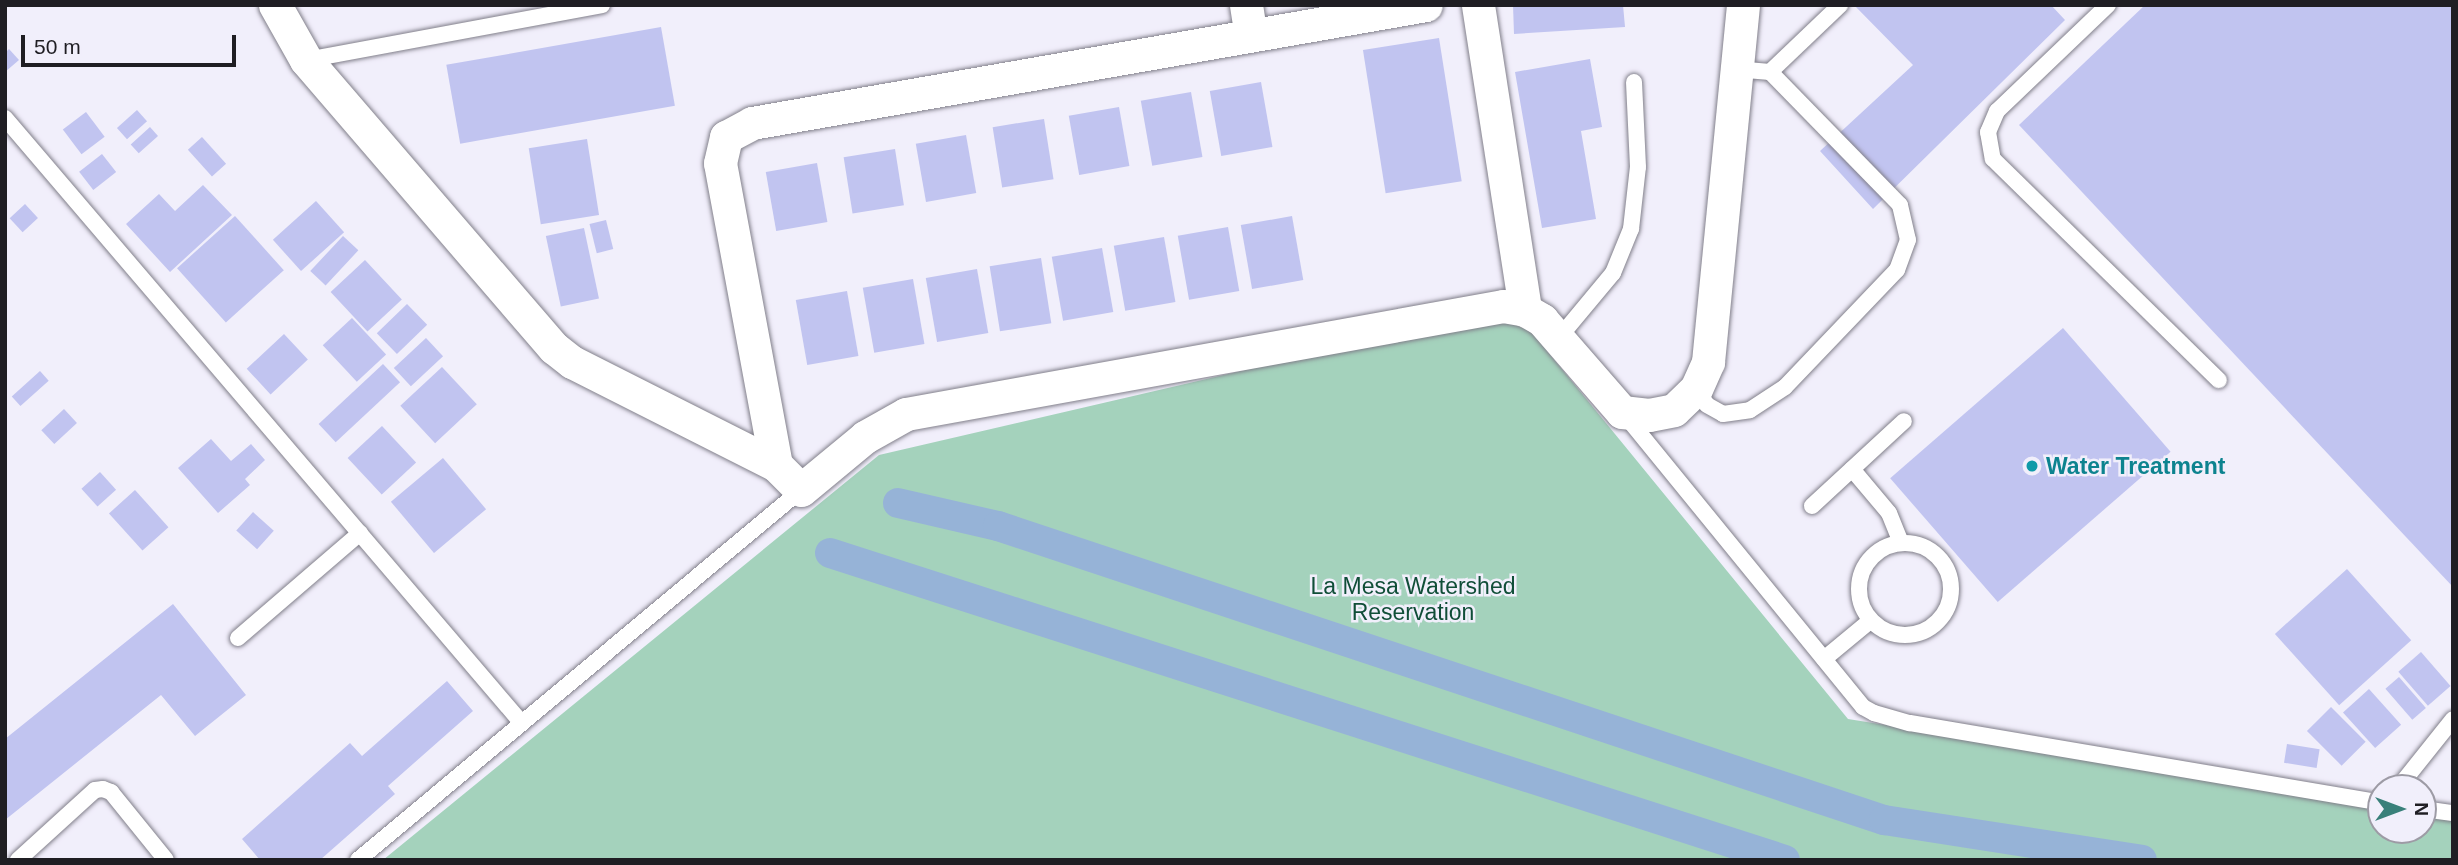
<!DOCTYPE html>
<html>
<head>
<meta charset="utf-8">
<style>
  body { margin:0 }
  #map { position:relative; width:2458px; height:865px; overflow:hidden; background:#f1effb; font-family:Helvetica,sans-serif }
  div>[style] { position:absolute }
  [style*='--x'] { left:calc(var(--x)*1px); top:calc(var(--y)*1px); width:calc(var(--w)*1px); rotate:calc(var(--a)*1deg) }
  .green>* { inset:0; background:#a4d2bc }
  .canal>* { height:30px; margin:-15px; padding:0 15px; transform-origin:15px; border-radius:15px; background:#96b3d7 }
  .building>* { inset:0; background:#c1c4f0; transform-origin:0 0 }
  .roads { filter:drop-shadow(0 0 2px #817f8a) drop-shadow(0 0 2px #817f8a) }
  .lane>* { height:16px; margin:-8px; padding:0 8px; transform-origin:8px; border-radius:8px; background:#fff }
  .lane>.ring { margin:-8px; padding:0; box-sizing:content-box; background:none; border:16px solid #fff; border-radius:50% }
  .street>* { height:33px; margin:-16.5px; padding:0 16.5px; transform-origin:16.5px; border-radius:16.5px; background:#fff }
  .dots>* { width:19px; height:19px; translate:-50% -50%; box-sizing:border-box; border:4px solid #f1effb; border-radius:50% }
  span { translate:-50% -50%; white-space:nowrap; text-align:center; line-height:1.15; -webkit-text-stroke:5px #f1effb; paint-order:stroke }
  .culture-label { font-size:23px; color:#0d838f; font-weight:700 }
  .left { translate:0 -50%; text-align:left }
  .park-label { font-size:23px; color:#104e38 }
  .frame { position:absolute; inset:0; border:7px solid #1f1e23; pointer-events:none }
  .north { position:absolute; left:2367px; top:774px; width:70px; height:70px; box-sizing:border-box; background:#f1effb; border:2px solid #9d9ba5; border-radius:50%; rotate:90deg; font-size:19px; font-weight:700; line-height:28px; text-align:center; color:#1f1e23 }
  .north::after { content:''; display:block; margin:auto; width:24px; height:32px; background:#39807a; clip-path:polygon(50% 0,100% 100%,50% 72%,0 100%) }
  .scale { position:absolute; left:21px; top:35px; width:215px; height:32px; box-sizing:border-box; border:4px solid #1f1e23; border-top:0; padding-left:9px; font-size:21px; line-height:24px; white-space:nowrap; color:#1f1e23; -webkit-text-stroke:5px #f1effb; paint-order:stroke }
</style>
</head>
<body>
<div id="map">
  <div class="green">
    <i style="clip-path:polygon(1512px 308px,1848px 719px,2381px 804px,2381px 830px,2423px 830px,2423px 811px,2453px 816px,2453px 860px,383px 860px,879px 455px)"></i>
  </div>
  <div class="canal">
    <i style="--x:898;--y:503;--w:103;--a:13"></i>
    <i style="--x:998;--y:526;--w:934;--a:18.36"></i>
    <i style="--x:1884;--y:820;--w:261;--a:8.8"></i>
    <i style="--x:830;--y:553;--w:1003;--a:17.82"></i>
  </div>
  <div class="building">
    <i style="clip-path:polygon(1513px 5px,1623px 5px,1625px 27px,1514px 34px)"></i>
    <i style="clip-path:polygon(1854px 5px,2051px 5px,2065px 20px,1873px 209px,1820px 151px,1913px 65px)"></i>
    <i style="clip-path:polygon(2145px 5px,2453px 5px,2453px 587px,2019px 125px)"></i>
    <i style="left:661px;top:27px;width:80px;height:218px;rotate:80deg"></i>
    <i style="left:1439px;top:38px;width:145px;height:77px;rotate:81deg"></i>
    <i style="clip-path:polygon(9px 49px,19px 60px,5px 72px,5px 53px)"></i>
    <i style="clip-path:polygon(1590px 59px,1602px 127px,1581px 131px,1596px 219px,1542px 228px,1515px 72px)"></i>
    <i style="left:1261px;top:82px;width:66px;height:52px;rotate:80deg"></i>
    <i style="left:1191px;top:92px;width:66px;height:51px;rotate:80deg"></i>
    <i style="left:1119px;top:107px;width:60px;height:51px;rotate:80deg"></i>
    <i style="left:137px;top:110px;width:15px;height:27px;rotate:48deg"></i>
    <i style="left:86px;top:112px;width:31px;height:29px;rotate:53deg"></i>
    <i style="left:1044px;top:119px;width:61px;height:52px;rotate:81deg"></i>
    <i style="left:150px;top:127px;width:12px;height:26px;rotate:48deg"></i>
    <i style="left:966px;top:135px;width:59px;height:51px;rotate:80deg"></i>
    <i style="left:202px;top:137px;width:36px;height:19px;rotate:48deg"></i>
    <i style="left:587px;top:139px;width:77px;height:59px;rotate:81deg"></i>
    <i style="left:895px;top:149px;width:57px;height:52px;rotate:81deg"></i>
    <i style="left:102px;top:154px;width:23px;height:29px;rotate:52deg"></i>
    <i style="left:817px;top:163px;width:60px;height:52px;rotate:80deg"></i>
    <i style="clip-path:polygon(203px 185px,232px 215px,170px 272px,126px 224px,159px 194px,175px 211px)"></i>
    <i style="left:316px;top:201px;width:42px;height:58px;rotate:48deg"></i>
    <i style="left:25px;top:204px;width:19px;height:21px;rotate:47deg"></i>
    <i style="left:235px;top:216px;width:73px;height:78px;rotate:48deg"></i>
    <i style="left:1292px;top:216px;width:65px;height:52px;rotate:80deg"></i>
    <i style="left:606px;top:220px;width:30px;height:17px;rotate:76deg"></i>
    <i style="left:1228px;top:227px;width:65px;height:51px;rotate:80deg"></i>
    <i style="left:584px;top:228px;width:72px;height:39px;rotate:78deg"></i>
    <i style="left:343px;top:236px;width:21px;height:48px;rotate:43deg"></i>
    <i style="left:1164px;top:237px;width:66px;height:51px;rotate:80deg"></i>
    <i style="left:1102px;top:248px;width:65px;height:51px;rotate:80deg"></i>
    <i style="left:1041px;top:258px;width:66px;height:52px;rotate:81deg"></i>
    <i style="left:365px;top:260px;width:54px;height:47px;rotate:47deg"></i>
    <i style="left:977px;top:269px;width:65px;height:52px;rotate:80deg"></i>
    <i style="left:913px;top:279px;width:66px;height:51px;rotate:80deg"></i>
    <i style="left:847px;top:291px;width:66px;height:52px;rotate:80deg"></i>
    <i style="left:407px;top:304px;width:29px;height:42px;rotate:46deg"></i>
    <i style="left:352px;top:318px;width:50px;height:40px;rotate:47deg"></i>
    <i style="left:2063px;top:328px;width:164px;height:229px;rotate:49deg"></i>
    <i style="left:284px;top:334px;width:35px;height:51px;rotate:47deg"></i>
    <i style="left:426px;top:338px;width:25px;height:44px;rotate:47deg"></i>
    <i style="left:383px;top:364px;width:25px;height:88px;rotate:47deg"></i>
    <i style="left:442px;top:367px;width:51px;height:57px;rotate:47deg"></i>
    <i style="left:40px;top:371px;width:13px;height:38px;rotate:48deg"></i>
    <i style="left:64px;top:409px;width:19px;height:31px;rotate:47deg"></i>
    <i style="left:382px;top:426px;width:50px;height:47px;rotate:47deg"></i>
    <i style="clip-path:polygon(211px 439px,231px 461px,251px 444px,265px 460px,245px 479px,250px 485px,218px 513px,178px 468px)"></i>
    <i style="left:443px;top:458px;width:67px;height:68px;rotate:50deg"></i>
    <i style="left:100px;top:472px;width:24px;height:25px;rotate:48deg"></i>
    <i style="left:135px;top:490px;width:50px;height:35px;rotate:48deg"></i>
    <i style="left:253px;top:512px;width:28px;height:25px;rotate:42deg"></i>
    <i style="left:2347px;top:569px;width:96px;height:97px;rotate:48deg"></i>
    <i style="clip-path:polygon(173px 604px,246px 695px,195px 736px,161px 695px,5px 820px,5px 739px)"></i>
    <i style="left:2421px;top:652px;width:45px;height:30px;rotate:49deg"></i>
    <i style="left:2399px;top:677px;width:41px;height:18px;rotate:49deg"></i>
    <i style="clip-path:polygon(447px 681px,473px 711px,388px 786px,395px 794px,320px 860px,260px 860px,242px 839px,350px 743px,362px 756px)"></i>
    <i style="left:2369px;top:689px;width:48px;height:35px;rotate:48deg"></i>
    <i style="left:2331px;top:707px;width:49px;height:34px;rotate:45deg"></i>
    <i style="left:2287px;top:744px;width:33px;height:19px;rotate:9deg"></i>
  </div>
  <div class="roads">
    <div class="lane">
      <i style="--x:2108;--y:5;--w:153;--a:136.3"></i>
      <i style="--x:1997;--y:111;--w:23;--a:113"></i>
      <i style="--x:1988;--y:132;--w:27;--a:80"></i>
      <i style="--x:1993;--y:159;--w:316;--a:44.4"></i>
      <i style="--x:306;--y:60;--w:301;--a:-10.5"></i>
      <i style="--x:1770;--y:72;--w:97;--a:-43.7"></i>
      <i style="--x:5;--y:118;--w:793;--a:49.5"></i>
      <i style="--x:1558;--y:339;--w:86;--a:-50.2"></i>
      <i style="--x:1613;--y:273;--w:48;--a:-67.8"></i>
      <i style="--x:1631;--y:229;--w:62;--a:-83.6"></i>
      <i style="--x:1638;--y:167;--w:85;--a:-92.7"></i>
      <i style="--x:1696;--y:389;--w:19;--a:55"></i>
      <i style="--x:1707;--y:405;--w:18;--a:29"></i>
      <i style="--x:1723;--y:414;--w:27;--a:-8"></i>
      <i style="--x:1750;--y:410;--w:42;--a:-33.3"></i>
      <i style="--x:1785;--y:387;--w:162;--a:-46.3"></i>
      <i style="--x:1897;--y:270;--w:32;--a:-70"></i>
      <i style="--x:1908;--y:240;--w:36;--a:-103"></i>
      <i style="--x:1900;--y:205;--w:186;--a:-134.3"></i>
      <i style="--x:1770;--y:72;--w:32;--a:-175"></i>
      <i style="--x:1624;--y:414;--w:378;--a:50.8"></i>
      <i style="--x:1863;--y:707;--w:13;--a:29"></i>
      <i style="--x:1874;--y:713;--w:37;--a:16"></i>
      <i style="--x:1910;--y:723;--w:478;--a:9.6"></i>
      <i style="--x:1852;--y:469;--w:57;--a:49.9"></i>
      <i style="--x:1889;--y:513;--w:31;--a:68"></i>
      <i style="--x:1812;--y:506;--w:125;--a:-42.7"></i>
      <i class="ring" style="left:1859px;top:543px;width:76px;height:76px"></i>
      <i style="--x:238;--y:638;--w:161;--a:-40.7"></i>
      <i style="--x:1824;--y:659;--w:60;--a:-39.6"></i>
      <i style="--x:2398;--y:788;--w:88;--a:-51.4"></i>
      <i style="--x:2423;--y:809;--w:30;--a:8"></i>
      <i style="--x:18;--y:860;--w:104;--a:-42.3"></i>
      <i style="--x:95;--y:790;--w:8;--a:-7"></i>
      <i style="--x:103;--y:789;--w:9;--a:21"></i>
      <i style="--x:111;--y:792;--w:87;--a:51"></i>
      <i style="--x:358;--y:860;--w:577;--a:-39.87"></i>
    </div>
    <div class="street">
      <i style="--x:275;--y:5;--w:63;--a:60.6"></i>
      <i style="--x:306;--y:60;--w:380;--a:49.3"></i>
      <i style="--x:554;--y:348;--w:23;--a:38"></i>
      <i style="--x:572;--y:362;--w:229;--a:26.8"></i>
      <i style="--x:776;--y:465;--w:35;--a:45"></i>
      <i style="--x:801;--y:490;--w:83;--a:-39.6"></i>
      <i style="--x:865;--y:437;--w:47;--a:-29.3"></i>
      <i style="--x:906;--y:414;--w:607;--a:-10.25"></i>
      <i style="--x:1503;--y:306;--w:22;--a:10"></i>
      <i style="--x:1525;--y:310;--w:20;--a:30"></i>
      <i style="--x:1542;--y:320;--w:122;--a:49"></i>
      <i style="--x:1622;--y:412;--w:27;--a:6"></i>
      <i style="--x:1649;--y:415;--w:25;--a:-11"></i>
      <i style="--x:1674;--y:410;--w:30;--a:-44"></i>
      <i style="--x:1696;--y:389;--w:30;--a:-66"></i>
      <i style="--x:1708;--y:362;--w:359;--a:-84.4"></i>
      <i style="--x:1246;--y:5;--w:30;--a:81"></i>
      <i style="--x:1478;--y:5;--w:309;--a:81.2"></i>
      <i style="--x:776;--y:465;--w:307;--a:-100.5"></i>
      <i style="--x:720;--y:163;--w:27;--a:-77"></i>
      <i style="--x:726;--y:137;--w:30;--a:-28"></i>
      <i style="--x:752;--y:123;--w:684;--a:-9.93"></i>
    </div>
  </div>
  <div class="dots">
    <i style="left:2032px;top:466px;background:#0f9aa8"></i>
  </div>
  <div class="culture-label">
    <span class="left" style="left:2046px;top:466px">Water Treatment</span>
  </div>
  <div class="park-label">
    <span style="left:1413px;top:599px">La Mesa Watershed<br>Reservation</span>
  </div>
  <div class="frame"></div>
  <div class="north">N</div>
  <div class="scale">50 m</div>
</div>
</body>
</html>
